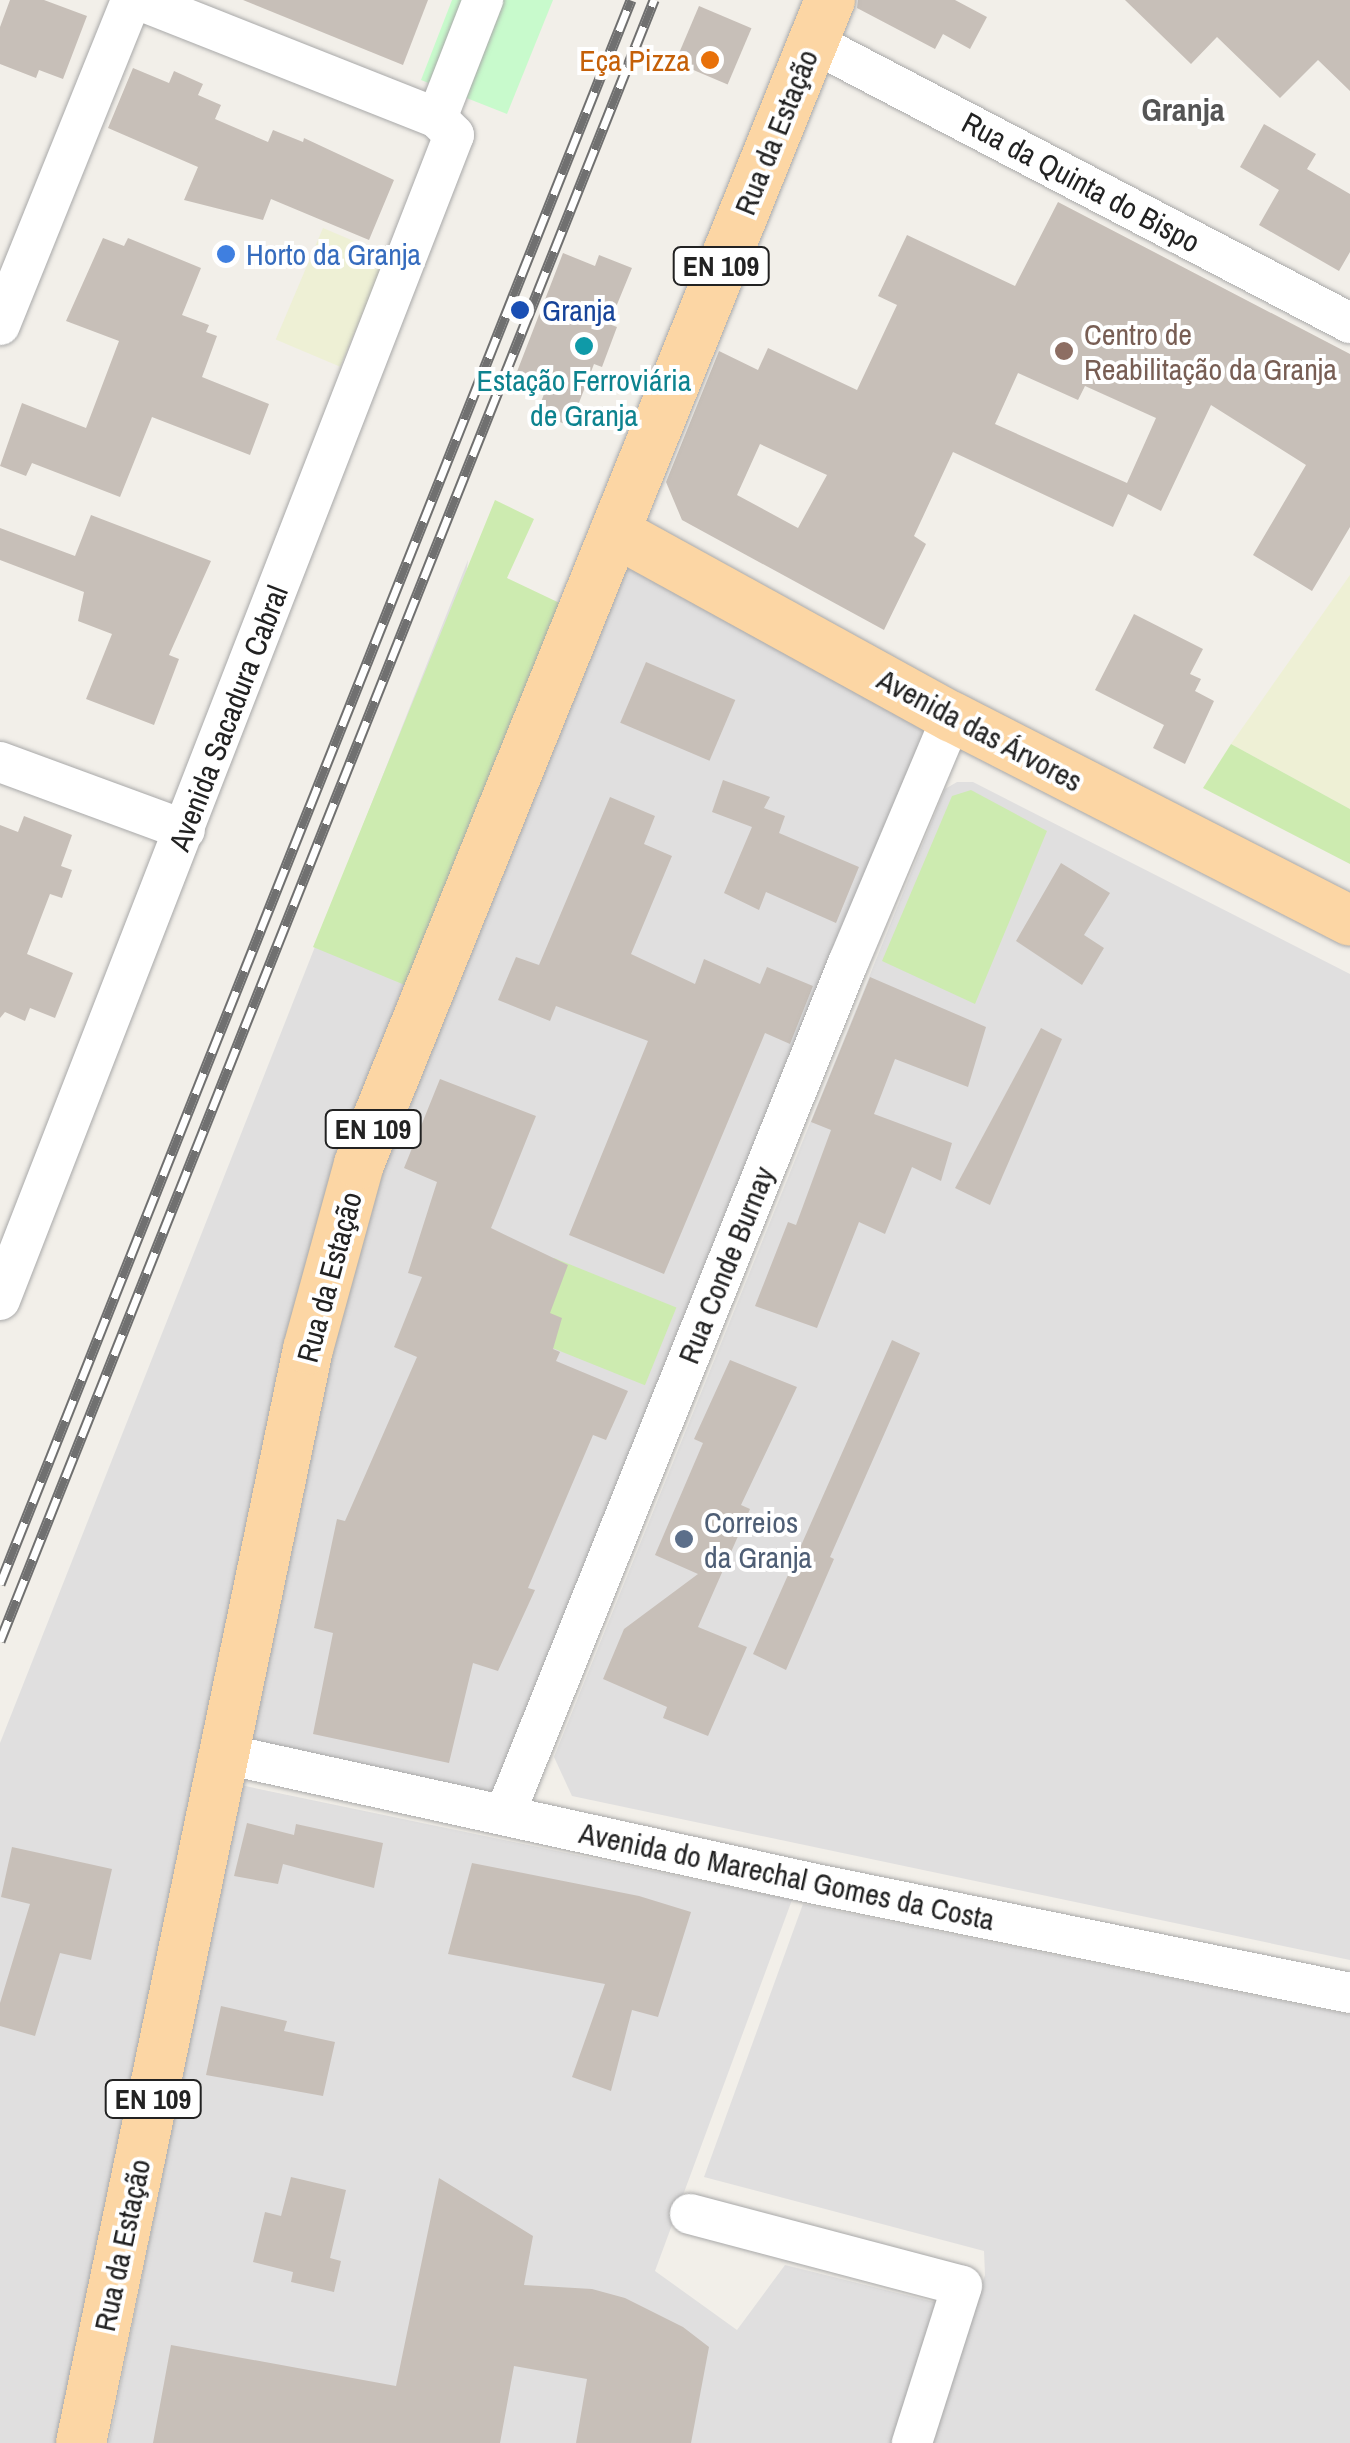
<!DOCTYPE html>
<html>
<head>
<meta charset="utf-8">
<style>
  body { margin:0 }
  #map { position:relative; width:1350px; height:2443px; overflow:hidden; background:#f2efe9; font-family:"Archivo Narrow",sans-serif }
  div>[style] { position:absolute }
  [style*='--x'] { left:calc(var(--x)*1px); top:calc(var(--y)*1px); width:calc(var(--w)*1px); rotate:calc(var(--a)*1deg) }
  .residential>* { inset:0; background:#e0dfdf }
  .farmland>* { inset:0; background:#eef0d5; transform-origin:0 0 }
  .grass>* { inset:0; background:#cdebb0; transform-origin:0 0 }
  .park>* { inset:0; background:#c8facc }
  .building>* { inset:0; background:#c7bfb8; transform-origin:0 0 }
  .roads { filter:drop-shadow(0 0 2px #a9a9a9) drop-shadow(0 0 2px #a9a9a9) }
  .minor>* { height:40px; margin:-20px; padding:0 20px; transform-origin:20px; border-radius:20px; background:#fff }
  .major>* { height:50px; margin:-25px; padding:0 25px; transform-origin:25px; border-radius:25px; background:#fcd6a4 }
  .rail>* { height:11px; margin-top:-5.5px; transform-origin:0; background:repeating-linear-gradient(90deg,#fff 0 22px,#707070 0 44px); box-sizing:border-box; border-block:2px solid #707070 }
  .dots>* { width:28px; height:28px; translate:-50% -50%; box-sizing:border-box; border:5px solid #fff; border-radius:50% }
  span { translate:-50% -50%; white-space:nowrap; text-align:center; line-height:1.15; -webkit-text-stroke:8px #fff; paint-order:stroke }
  .shield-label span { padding:2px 8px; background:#fff; border:2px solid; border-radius:8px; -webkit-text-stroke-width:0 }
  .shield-label { font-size:28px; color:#222; font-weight:700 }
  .food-label { font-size:30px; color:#c56008 }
  .right { translate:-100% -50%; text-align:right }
  .street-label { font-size:30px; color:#222 }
  .shop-label { font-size:30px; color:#366cbe }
  .left { translate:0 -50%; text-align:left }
  .transit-label { font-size:30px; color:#164399 }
  .education-label { font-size:30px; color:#785e54 }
  .culture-label { font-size:30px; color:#0d838f }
  .service-label { font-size:30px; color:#4e5e75 }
  .neighbourhood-label { font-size:32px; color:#555; font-weight:700 }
</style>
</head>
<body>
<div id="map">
  <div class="residential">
    <i style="clip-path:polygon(615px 532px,952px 717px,505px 1814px,225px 1754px,308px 1349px)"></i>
    <i style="clip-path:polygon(468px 560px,412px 988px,58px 2443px,0 2443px,0 1743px)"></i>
    <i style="clip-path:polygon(957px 782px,973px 782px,1350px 974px,1350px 1960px,572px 1796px,554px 1757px,945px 789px)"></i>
    <i style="clip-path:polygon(240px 1785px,792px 1900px,655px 2271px,737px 2330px,785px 2265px,938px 2303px,894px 2443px,109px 2443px)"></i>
    <i style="clip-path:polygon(803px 1904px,1350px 2015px,1350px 2443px,930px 2443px,985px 2275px,984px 2251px,704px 2177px)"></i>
  </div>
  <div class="farmland">
    <i style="left:323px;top:228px;width:70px;height:121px;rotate:23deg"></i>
    <i style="clip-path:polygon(1350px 575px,1350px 809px,1231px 744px)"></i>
  </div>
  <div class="grass">
    <i style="clip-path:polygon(495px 500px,534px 519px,507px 578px,568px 607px,412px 988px,313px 947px)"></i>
    <i style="clip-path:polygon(1231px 744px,1350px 809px,1350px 864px,1203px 788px)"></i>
    <i style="clip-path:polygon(971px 790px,1047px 831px,975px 1004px,882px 961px,952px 796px)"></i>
    <i style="left:554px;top:1258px;width:132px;height:84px;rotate:22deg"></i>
  </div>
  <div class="park">
    <i style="clip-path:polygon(452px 0,553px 0,507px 114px,421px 80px)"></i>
  </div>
  <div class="building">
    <i style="clip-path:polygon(10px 0,44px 0,87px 16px,63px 79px,39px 70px,36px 78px,0 64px,0 27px)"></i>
    <i style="clip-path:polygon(243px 0,428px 0,403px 65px)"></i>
    <i style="clip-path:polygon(858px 0,955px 0,987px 17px,970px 49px,943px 34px,935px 49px,857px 8px)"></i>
    <i style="clip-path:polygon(1125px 0,1350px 0,1350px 91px,1318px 60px,1280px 98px,1217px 37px,1191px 64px)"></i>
    <i style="left:699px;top:6px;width:57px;height:61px;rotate:23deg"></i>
    <i style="clip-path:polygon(133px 68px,169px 83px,174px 71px,203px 84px,198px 95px,221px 105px,215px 119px,268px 142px,273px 130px,303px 142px,304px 138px,394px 180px,369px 240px,271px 199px,263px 220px,184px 200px,198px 167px,108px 128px)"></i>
    <i style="clip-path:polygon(1264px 124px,1316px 154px,1307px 169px,1350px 194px,1350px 252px,1339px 271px,1259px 225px,1279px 190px,1240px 167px)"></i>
    <i style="clip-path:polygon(evenodd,1058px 202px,1350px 354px,1350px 527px,1312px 591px,1253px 555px,1306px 465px,1211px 405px,1161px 511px,1128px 494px,1113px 527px,953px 452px,914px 536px,926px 544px,884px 630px,682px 520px,666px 482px,719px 351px,758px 370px,768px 348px,857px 390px,897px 305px,878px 296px,907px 235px,1015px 286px,1058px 202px,1018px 373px,1078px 400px,1085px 386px,1156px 418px,1127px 483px,995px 424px,1018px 373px,1058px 202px,760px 444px,827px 475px,798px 528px,737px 495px,760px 444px)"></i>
    <i style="clip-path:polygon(103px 238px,124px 246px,128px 238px,201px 268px,182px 315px,209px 325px,206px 332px,217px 336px,202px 377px,269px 404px,250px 455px,152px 417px,120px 497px,32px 463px,26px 476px,0 466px,22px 403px,86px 428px,119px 341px,66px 321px)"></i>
    <i style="clip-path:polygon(563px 253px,595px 266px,599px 255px,632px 268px,609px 324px,617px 327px,602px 367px,594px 364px,570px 426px,537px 413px,544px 394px,513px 382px)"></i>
    <i style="clip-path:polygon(91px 515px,211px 561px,169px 655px,179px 659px,154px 725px,86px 699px,112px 634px,78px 621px,84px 592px,0 560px,0 528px,75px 556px)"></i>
    <i style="clip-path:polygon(1134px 614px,1203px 649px,1190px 674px,1201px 679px,1195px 691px,1214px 701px,1185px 764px,1153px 748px,1164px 725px,1095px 690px)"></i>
    <i style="left:646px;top:662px;width:97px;height:66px;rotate:23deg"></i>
    <i style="clip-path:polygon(723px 780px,770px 797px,764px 808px,785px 816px,779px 833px,859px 867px,836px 923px,766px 892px,759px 910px,724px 893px,752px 827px,712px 812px)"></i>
    <i style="clip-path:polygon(610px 797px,655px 816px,644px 844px,672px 856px,631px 954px,695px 984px,704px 959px,760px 984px,767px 967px,813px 986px,790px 1044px,765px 1033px,664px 1274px,569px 1235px,648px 1041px,556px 1006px,550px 1021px,498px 1000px,516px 957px,539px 965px)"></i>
    <i style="clip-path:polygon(24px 816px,72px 835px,61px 866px,72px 870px,62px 898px,50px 894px,27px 954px,73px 973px,55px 1018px,30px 1008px,25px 1021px,5px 1012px,0 1018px,0 825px,18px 832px)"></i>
    <i style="clip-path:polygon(1061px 863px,1110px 893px,1084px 935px,1104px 948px,1082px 985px,1016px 941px)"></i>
    <i style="clip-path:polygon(870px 977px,986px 1027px,968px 1087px,895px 1059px,874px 1114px,952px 1143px,941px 1181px,912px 1167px,885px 1234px,859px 1222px,817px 1328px,755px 1306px,788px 1222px,796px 1225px,831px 1130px,811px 1122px)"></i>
    <i style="clip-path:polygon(1041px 1028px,1062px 1039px,990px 1205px,955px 1188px)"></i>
    <i style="clip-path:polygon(440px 1079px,536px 1116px,491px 1228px,568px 1265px,550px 1313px,562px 1318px,553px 1349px,560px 1352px,556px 1361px,628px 1391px,606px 1440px,593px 1435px,528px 1588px,535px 1590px,498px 1671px,473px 1663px,449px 1763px,313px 1734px,333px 1633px,314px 1628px,337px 1519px,345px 1521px,417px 1357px,394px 1347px,422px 1277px,408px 1273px,437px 1182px,404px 1168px)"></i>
    <i style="clip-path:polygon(892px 1340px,920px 1353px,830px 1557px,834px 1559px,786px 1670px,753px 1654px)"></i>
    <i style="clip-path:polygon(730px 1360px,797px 1387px,741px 1505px,750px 1509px,698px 1627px,747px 1647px,708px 1736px,663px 1718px,667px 1707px,603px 1679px,624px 1629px,698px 1574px,655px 1555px,703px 1443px,694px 1439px)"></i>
    <i style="clip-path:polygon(247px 1823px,294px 1835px,296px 1824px,383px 1843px,374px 1888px,283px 1864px,278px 1884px,234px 1876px)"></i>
    <i style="clip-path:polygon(12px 1847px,112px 1869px,91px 1960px,60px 1953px,35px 2036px,0 2026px,0 2003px,30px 1904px,1px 1897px)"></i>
    <i style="clip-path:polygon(472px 1863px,639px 1896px,691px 1912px,658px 2017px,632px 2010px,611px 2091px,572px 2077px,605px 1984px,448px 1954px)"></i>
    <i style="clip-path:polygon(221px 2006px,287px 2021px,284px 2031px,335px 2042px,323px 2096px,206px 2075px)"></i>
    <i style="clip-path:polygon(291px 2177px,346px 2190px,330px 2258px,341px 2261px,334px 2292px,291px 2282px,293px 2272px,253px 2262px,265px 2212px,281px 2216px)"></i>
    <i style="clip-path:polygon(439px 2178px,533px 2236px,524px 2285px,592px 2289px,625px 2298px,683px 2327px,709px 2347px,691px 2443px,576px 2443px,587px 2379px,514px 2366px,500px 2443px,153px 2443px,171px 2345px,396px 2386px)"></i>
  </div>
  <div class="roads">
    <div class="minor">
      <i style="--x:812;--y:42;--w:607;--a:27.58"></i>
      <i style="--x:437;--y:118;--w:127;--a:-68.7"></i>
      <i style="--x:0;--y:325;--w:350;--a:-68"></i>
      <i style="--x:0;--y:762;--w:197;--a:20.2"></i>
      <i style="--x:0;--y:1300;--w:1250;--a:-68.71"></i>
      <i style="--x:454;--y:135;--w:24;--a:-135"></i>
      <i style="--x:437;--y:118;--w:321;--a:-158.4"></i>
      <i style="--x:225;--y:1754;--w:600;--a:12.41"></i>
      <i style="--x:811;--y:1883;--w:550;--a:11.53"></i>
      <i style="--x:505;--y:1814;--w:918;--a:-68.05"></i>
      <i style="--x:848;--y:963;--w:267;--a:-67.1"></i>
      <i style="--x:690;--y:2214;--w:281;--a:14.8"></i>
      <i style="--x:962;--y:2286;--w:165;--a:107.7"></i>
    </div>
    <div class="major">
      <i style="--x:615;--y:532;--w:384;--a:28.8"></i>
      <i style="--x:952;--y:717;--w:447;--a:27.1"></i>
      <i style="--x:81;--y:2443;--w:1117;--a:-78.28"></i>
      <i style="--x:308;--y:1349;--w:192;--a:-74.6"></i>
      <i style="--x:359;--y:1164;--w:1256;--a:-67.97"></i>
    </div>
  </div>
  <div class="rail">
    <i style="--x:0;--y:1584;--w:1705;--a:-68.28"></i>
    <i style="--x:0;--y:1641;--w:1767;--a:-68.27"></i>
  </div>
  <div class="dots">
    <i style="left:710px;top:60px;background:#e8710a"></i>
    <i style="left:226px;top:254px;background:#3f7fe0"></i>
    <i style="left:520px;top:310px;background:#1a4fb4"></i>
    <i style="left:584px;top:346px;background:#0f9aa8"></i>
    <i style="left:1064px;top:351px;background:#8d6e63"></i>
    <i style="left:684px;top:1539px;background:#5c6f8a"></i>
  </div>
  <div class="shield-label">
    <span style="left:721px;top:266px">EN 109</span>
    <span style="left:373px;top:1129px">EN 109</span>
    <span style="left:153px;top:2099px">EN 109</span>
  </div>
  <div class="food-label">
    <span class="right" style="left:690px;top:60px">Eça Pizza</span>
  </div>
  <div class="street-label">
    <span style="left:776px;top:132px;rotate:-68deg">Rua da Estação</span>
    <span style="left:1081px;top:182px;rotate:28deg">Rua da Quinta do Bispo</span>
    <span style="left:228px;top:718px;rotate:-69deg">Avenida Sacadura Cabral</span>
    <span style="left:980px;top:730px;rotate:28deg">Avenida das Árvores</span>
    <span style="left:726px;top:1265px;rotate:-68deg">Rua Conde Burnay</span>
    <span style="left:329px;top:1277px;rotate:-75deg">Rua da Estação</span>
    <span style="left:787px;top:1876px;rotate:12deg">Avenida do Marechal Gomes da Costa</span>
    <span style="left:122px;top:2245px;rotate:-78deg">Rua da Estação</span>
  </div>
  <div class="shop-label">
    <span class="left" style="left:246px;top:254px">Horto da Granja</span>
  </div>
  <div class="transit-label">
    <span class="left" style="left:542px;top:310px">Granja</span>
  </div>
  <div class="education-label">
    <span class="left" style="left:1084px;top:351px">Centro de<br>Reabilitação da Granja</span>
  </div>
  <div class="culture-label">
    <span style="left:584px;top:397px">Estação Ferroviária<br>de Granja</span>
  </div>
  <div class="service-label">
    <span class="left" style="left:704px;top:1539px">Correios<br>da Granja</span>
  </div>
  <div class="neighbourhood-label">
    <span style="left:1183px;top:110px">Granja</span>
  </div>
</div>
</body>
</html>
